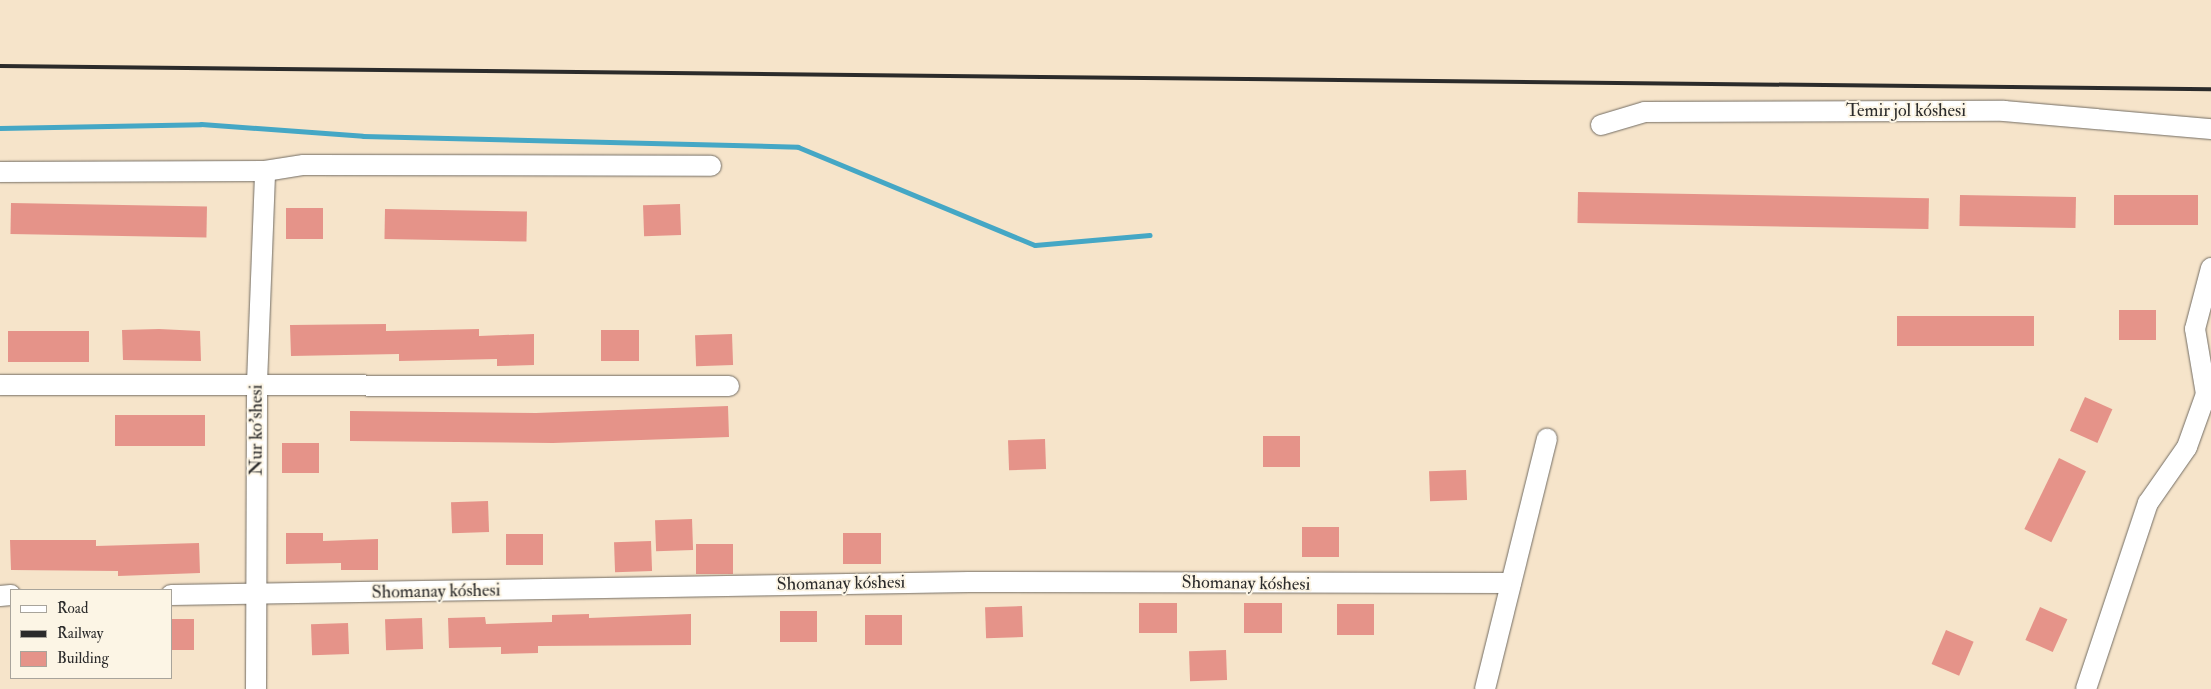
<!DOCTYPE html>
<html>
<head>
<meta charset="utf-8">
<style>
  body { margin:0 }
  #map { position:relative; width:2211px; height:689px; overflow:hidden; background:#f6e4ca; font-family:"IM FELL Double Pica",serif }
  div>[style] { position:absolute }
  [style*='--x'] { left:calc(var(--x)*1px); top:calc(var(--y)*1px); width:calc(var(--w)*1px); rotate:calc(var(--a)*1deg) }
  .stream>* { height:5px; margin:-2.5px; padding:0 2.5px; transform-origin:2.5px; border-radius:2.5px; background:#45a7c5 }
  .building>* { inset:0; background:#e59389; transform-origin:0 0 }
  .roads { filter:drop-shadow(0 0 1px #726c63) drop-shadow(0 0 1px #726c63) }
  .minor>* { height:20px; margin:-10px; padding:0 10px; transform-origin:10px; border-radius:10px; background:#fff }
  .rail>* { height:4px; margin:-2px; padding:0 2px; transform-origin:2px; border-radius:2px; background:#2b2b2b }
  span { translate:-50% -50%; white-space:nowrap; text-align:center; line-height:1.15; -webkit-text-stroke:4px #fcf5e5; paint-order:stroke }
  .street-label { font-size:18px; color:#2b2b2b }
  .legend { position:absolute; left:10px; top:589px; width:162px; height:90px; box-sizing:border-box; background:#fcf5e5; border:1px solid #a8a49b; margin:0; padding:6px 9px; list-style:none; font-size:15px; color:#2b2b2b }
  .legend li { display:flex; align-items:center; gap:10px; height:25px }
  .legend b { width:25px; border:1px solid #a8a49b }
</style>
</head>
<body>
<div id="map">
  <div class="stream">
    <i style="--x:0;--y:128;--w:201;--a:-1.1"></i>
    <i style="--x:201;--y:124;--w:162;--a:4.2"></i>
    <i style="--x:363;--y:136;--w:435;--a:1.4"></i>
    <i style="--x:798;--y:147;--w:256;--a:22.5"></i>
    <i style="--x:1035;--y:245;--w:115;--a:-5"></i>
  </div>
  <div class="building">
    <i style="left:1578px;top:192px;width:351px;height:31px;rotate:1deg"></i>
    <i style="left:1960px;top:195px;width:116px;height:31px;rotate:1deg"></i>
    <i style="left:2198px;top:195px;width:30px;height:84px;rotate:90deg"></i>
    <i style="left:11px;top:203px;width:196px;height:31px;rotate:1deg"></i>
    <i style="left:680px;top:204px;width:31px;height:37px;rotate:88deg"></i>
    <i style="left:323px;top:208px;width:31px;height:37px;rotate:90deg"></i>
    <i style="left:385px;top:209px;width:142px;height:30px;rotate:1deg"></i>
    <i style="left:2119px;top:310px;width:37px;height:30px"></i>
    <i style="left:2034px;top:316px;width:30px;height:137px;rotate:90deg"></i>
    <i style="clip-path:polygon(386px 324px,386px 331px,479px 329px,479px 336px,534px 334px,534px 365px,497px 366px,497px 359px,399px 361px,399px 354px,291px 356px,290px 325px)"></i>
    <i style="clip-path:polygon(159px 329px,200px 331px,201px 361px,123px 360px,122px 330px)"></i>
    <i style="left:601px;top:330px;width:38px;height:31px"></i>
    <i style="left:89px;top:331px;width:31px;height:81px;rotate:90deg"></i>
    <i style="left:732px;top:334px;width:31px;height:37px;rotate:88deg"></i>
    <i style="left:2085px;top:397px;width:30px;height:37px;rotate:24deg"></i>
    <i style="clip-path:polygon(728px 406px,729px 437px,553px 443px,350px 441px,350px 411px,536px 413px)"></i>
    <i style="left:115px;top:415px;width:90px;height:31px"></i>
    <i style="left:1300px;top:436px;width:31px;height:37px;rotate:90deg"></i>
    <i style="left:1045px;top:439px;width:30px;height:37px;rotate:88deg"></i>
    <i style="left:319px;top:443px;width:30px;height:37px;rotate:90deg"></i>
    <i style="left:2059px;top:458px;width:30px;height:79px;rotate:26deg"></i>
    <i style="left:1466px;top:470px;width:30px;height:37px;rotate:88deg"></i>
    <i style="left:488px;top:501px;width:31px;height:37px;rotate:88deg"></i>
    <i style="left:692px;top:519px;width:31px;height:37px;rotate:88deg"></i>
    <i style="left:1339px;top:527px;width:30px;height:37px;rotate:90deg"></i>
    <i style="clip-path:polygon(286px 533px,323px 533px,323px 541px,378px 539px,378px 570px,341px 570px,341px 563px,286px 564px)"></i>
    <i style="left:843px;top:533px;width:38px;height:31px"></i>
    <i style="left:506px;top:534px;width:37px;height:31px"></i>
    <i style="clip-path:polygon(10px 540px,96px 540px,96px 546px,199px 543px,200px 573px,118px 576px,118px 571px,11px 570px)"></i>
    <i style="left:651px;top:541px;width:30px;height:37px;rotate:88deg"></i>
    <i style="left:733px;top:544px;width:30px;height:37px;rotate:90deg"></i>
    <i style="left:1177px;top:603px;width:30px;height:38px;rotate:90deg"></i>
    <i style="left:1282px;top:603px;width:30px;height:38px;rotate:90deg"></i>
    <i style="left:1337px;top:604px;width:37px;height:31px"></i>
    <i style="left:1022px;top:606px;width:31px;height:37px;rotate:88deg"></i>
    <i style="left:2040px;top:607px;width:30px;height:36px;rotate:24deg"></i>
    <i style="left:780px;top:611px;width:37px;height:31px"></i>
    <i style="clip-path:polygon(589px 614px,589px 618px,691px 614px,691px 645px,538px 646px,538px 653px,501px 654px,501px 647px,449px 648px,448px 618px,485px 617px,486px 624px,552px 622px,552px 615px)"></i>
    <i style="left:902px;top:615px;width:30px;height:37px;rotate:90deg"></i>
    <i style="left:422px;top:618px;width:31px;height:37px;rotate:88deg"></i>
    <i style="left:171px;top:619px;width:23px;height:31px"></i>
    <i style="left:348px;top:623px;width:31px;height:37px;rotate:88deg"></i>
    <i style="left:1946px;top:630px;width:30px;height:37px;rotate:23deg"></i>
    <i style="left:1226px;top:650px;width:30px;height:37px;rotate:88deg"></i>
  </div>
  <div class="roads">
    <div class="minor">
      <i style="--x:1601;--y:125;--w:46;--a:-16.5"></i>
      <i style="--x:1645;--y:112;--w:359;--a:-0.2"></i>
      <i style="--x:2004;--y:111;--w:208;--a:5"></i>
      <i style="--x:0;--y:172;--w:265;--a:-0.2"></i>
      <i style="--x:265;--y:171;--w:39;--a:-9"></i>
      <i style="--x:304;--y:165;--w:407;--a:0.1"></i>
      <i style="--x:0;--y:385;--w:729;--a:0.08"></i>
      <i style="--x:171;--y:595;--w:798;--a:-0.93"></i>
      <i style="--x:969;--y:582;--w:542;--a:0.11"></i>
      <i style="--x:0;--y:596;--w:11;--a:-5"></i>
      <i style="--x:256;--y:689;--w:306;--a:-89.8"></i>
      <i style="--x:257;--y:383;--w:212;--a:-87.8"></i>
      <i style="--x:1485;--y:689;--w:258;--a:-76.1"></i>
      <i style="--x:2086;--y:689;--w:196;--a:-71.6"></i>
      <i style="--x:2148;--y:503;--w:68;--a:-55.1"></i>
      <i style="--x:2187;--y:447;--w:56;--a:-70.3"></i>
      <i style="--x:2206;--y:394;--w:66;--a:-99.6"></i>
      <i style="--x:2195;--y:329;--w:63;--a:-75.3"></i>
    </div>
  </div>
  <div class="rail">
    <i style="--x:0;--y:66;--w:2211;--a:0.6"></i>
  </div>
  <div class="street-label">
    <span style="left:1906px;top:111px">Temir jol kóshesi</span>
    <span style="left:257px;top:430px;rotate:-90deg">Nur ko'shesi</span>
    <span style="left:841px;top:584px;rotate:-1deg">Shomanay kóshesi</span>
    <span style="left:1246px;top:584px;rotate:1deg">Shomanay kóshesi</span>
    <span style="left:436px;top:592px;rotate:-1deg">Shomanay kóshesi</span>
  </div>
  <ul class="legend">
  <li><b style="height:6px;background:#fff"></b>Road</li>
  <li><b style="height:6px;background:#2b2b2b"></b>Railway</li>
  <li><b style="height:14px;background:#e59389"></b>Building</li>
  </ul>
</div>
</body>
</html>
